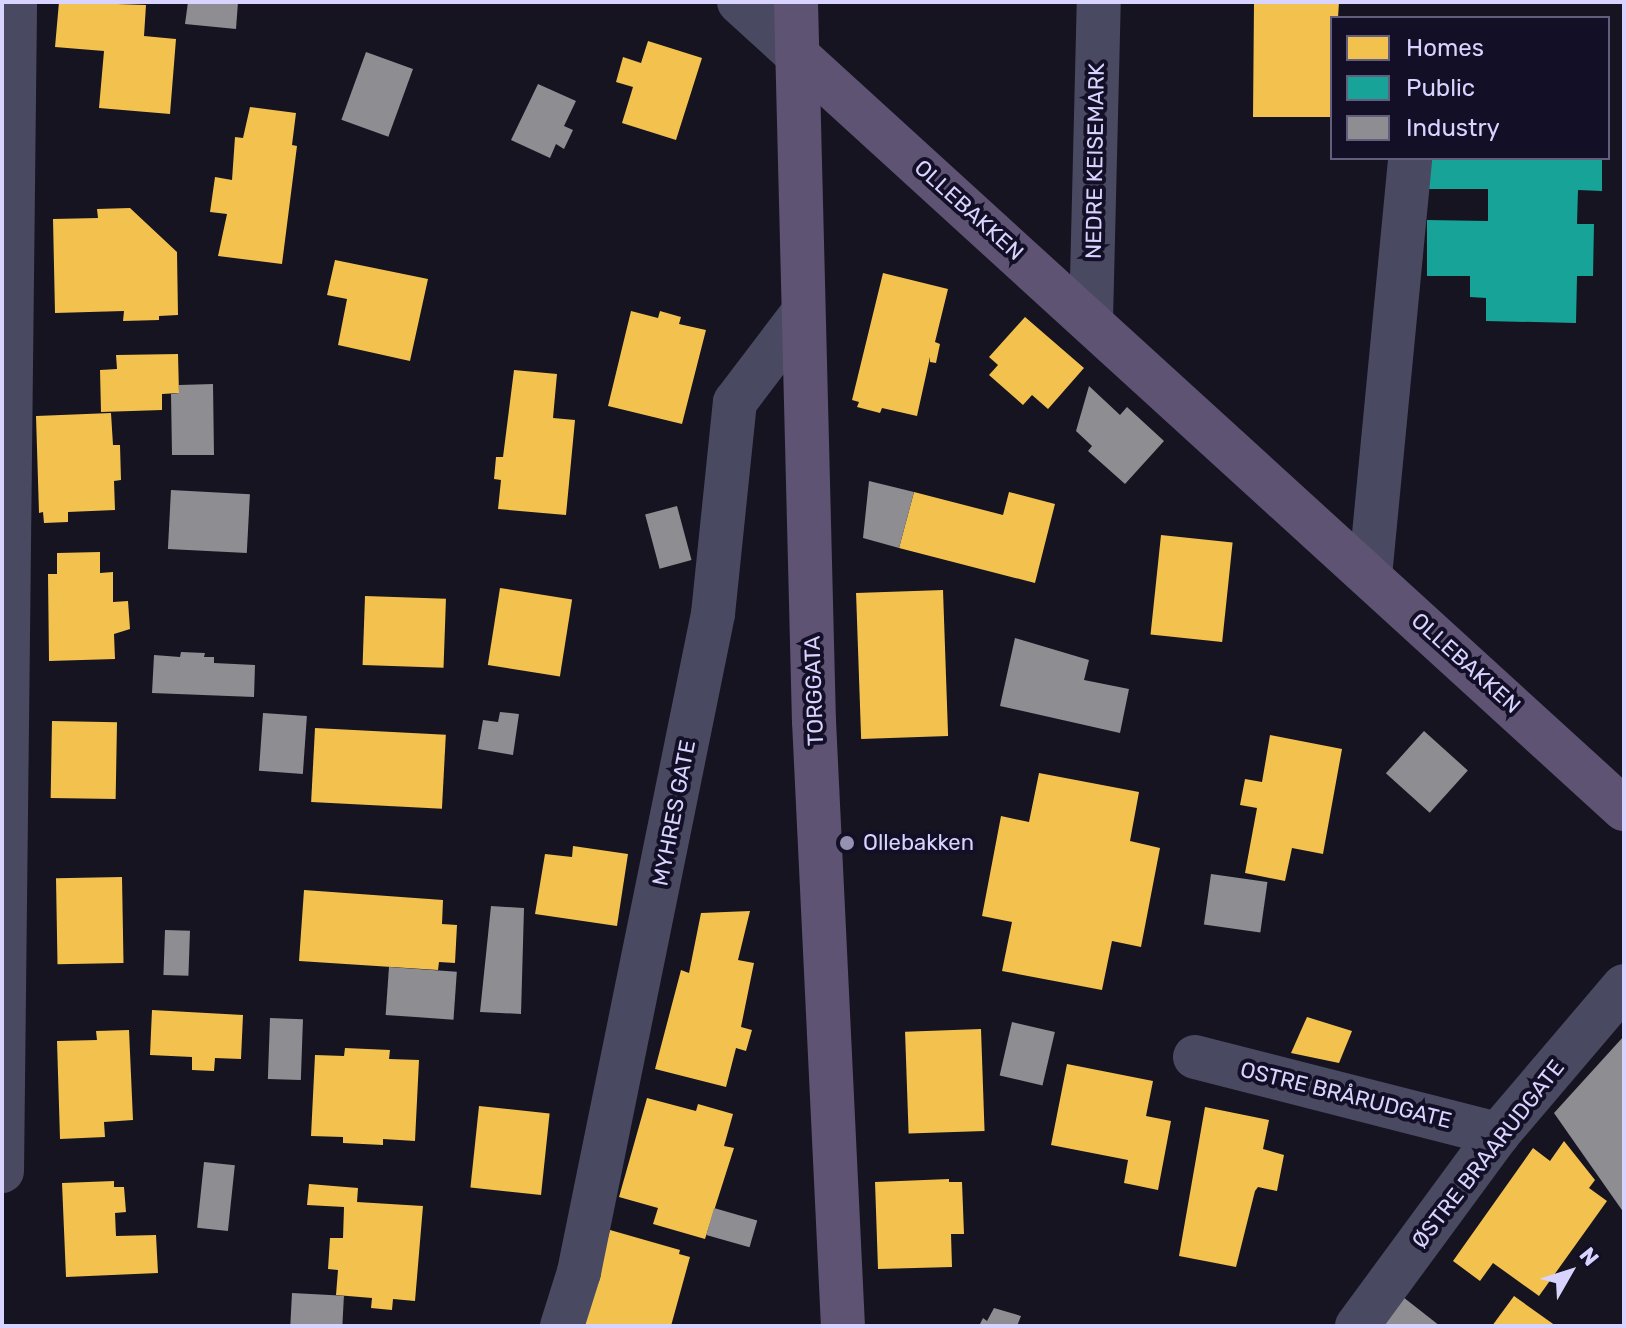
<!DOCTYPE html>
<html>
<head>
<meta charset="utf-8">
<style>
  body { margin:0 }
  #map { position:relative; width:1626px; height:1328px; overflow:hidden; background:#161421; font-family:Rubik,sans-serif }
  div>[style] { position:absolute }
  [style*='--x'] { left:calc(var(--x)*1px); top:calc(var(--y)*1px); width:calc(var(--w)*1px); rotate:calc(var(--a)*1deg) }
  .homes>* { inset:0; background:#f2c14e; transform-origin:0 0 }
  .public>* { inset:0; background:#17a398 }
  .industry>* { inset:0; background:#8d8d92; transform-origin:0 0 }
  .minor>* { height:44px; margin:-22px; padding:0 22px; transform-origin:22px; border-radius:22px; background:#4a4962 }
  .major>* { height:44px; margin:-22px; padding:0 22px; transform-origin:22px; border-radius:22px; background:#5e5373 }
  .dots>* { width:22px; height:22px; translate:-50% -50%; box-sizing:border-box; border:4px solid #130f26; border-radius:50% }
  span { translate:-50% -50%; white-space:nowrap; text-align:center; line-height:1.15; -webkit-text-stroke:8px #130f26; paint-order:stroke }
  .street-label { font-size:22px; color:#d9d4ff }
  .poi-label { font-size:22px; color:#d9d4ff }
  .left { translate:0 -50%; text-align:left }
  .frame { position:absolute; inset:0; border:4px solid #d9d4ff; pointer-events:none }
  .legend { position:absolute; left:1330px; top:16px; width:280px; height:144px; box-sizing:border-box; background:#130f26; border:2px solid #625e7d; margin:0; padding:10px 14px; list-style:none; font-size:24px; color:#d9d4ff }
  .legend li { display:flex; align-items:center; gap:16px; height:40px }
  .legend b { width:40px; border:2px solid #625e7d }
  .north { position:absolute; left:1530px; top:1232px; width:80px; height:80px; -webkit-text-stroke:6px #130f26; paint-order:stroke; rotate:51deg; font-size:22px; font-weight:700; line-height:32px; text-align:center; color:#d9d4ff }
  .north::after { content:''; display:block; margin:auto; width:28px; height:36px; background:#d9d4ff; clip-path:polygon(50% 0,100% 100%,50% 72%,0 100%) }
</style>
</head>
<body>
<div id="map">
  <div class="homes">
    <i style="clip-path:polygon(59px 2px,146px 5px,144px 36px,176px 39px,170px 114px,99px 108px,104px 51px,55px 47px)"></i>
    <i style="clip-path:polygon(1254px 2px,1339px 2px,1338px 18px,1332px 18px,1332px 117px,1253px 117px)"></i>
    <i style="clip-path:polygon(648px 41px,702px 58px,676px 140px,622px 123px,633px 87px,616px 82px,623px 57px,641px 63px)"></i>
    <i style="clip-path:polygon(250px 107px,296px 113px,292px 145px,297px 146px,282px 264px,218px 256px,227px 214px,210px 212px,215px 177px,232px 180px,235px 137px,243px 138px)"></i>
    <i style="clip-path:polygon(130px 208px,177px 252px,178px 315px,159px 316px,159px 320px,123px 321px,124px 311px,55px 313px,53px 219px,98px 218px,97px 209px)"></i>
    <i style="clip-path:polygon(335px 260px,428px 279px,410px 361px,338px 345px,347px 299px,327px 295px)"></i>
    <i style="clip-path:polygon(883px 273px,948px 289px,935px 342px,940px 344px,936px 363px,930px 362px,930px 357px,917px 416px,882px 408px,880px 413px,857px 407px,859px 402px,852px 400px)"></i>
    <i style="clip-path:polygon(631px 311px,658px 318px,660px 311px,681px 317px,679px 324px,706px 330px,682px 424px,608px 406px)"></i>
    <i style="clip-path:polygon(1025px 317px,1084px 368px,1048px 409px,1032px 395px,1023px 405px,989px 375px,998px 365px,989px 357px)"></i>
    <i style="clip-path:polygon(178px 354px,179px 393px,162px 394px,162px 410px,101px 412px,100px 370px,117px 369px,116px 355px)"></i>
    <i style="clip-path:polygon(514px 370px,557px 374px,553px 418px,575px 420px,566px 515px,498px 509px,501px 480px,494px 479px,496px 457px,503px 457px)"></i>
    <i style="clip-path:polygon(111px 413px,113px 445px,120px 445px,121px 480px,114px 481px,115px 510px,68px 512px,68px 522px,44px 523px,43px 512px,39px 513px,36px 416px)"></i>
    <i style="clip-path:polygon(914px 492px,1003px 515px,1009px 492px,1055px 504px,1035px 583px,899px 548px)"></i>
    <i style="left:1161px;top:535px;width:72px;height:100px;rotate:6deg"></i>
    <i style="clip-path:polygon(100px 552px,100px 573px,113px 572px,113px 602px,128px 601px,130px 629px,114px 634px,115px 659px,49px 661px,48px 574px,57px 574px,57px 553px)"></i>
    <i style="left:500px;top:588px;width:73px;height:78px;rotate:9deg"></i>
    <i style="left:943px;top:590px;width:146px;height:87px;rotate:88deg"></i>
    <i style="left:365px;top:596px;width:81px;height:69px;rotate:2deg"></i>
    <i style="left:52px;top:721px;width:65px;height:77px;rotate:1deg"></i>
    <i style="left:315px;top:728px;width:131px;height:74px;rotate:3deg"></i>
    <i style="clip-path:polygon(1270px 735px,1342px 749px,1323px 854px,1292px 848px,1285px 881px,1245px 873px,1257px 808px,1240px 805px,1245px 779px,1262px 782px)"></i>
    <i style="clip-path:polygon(1039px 773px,1139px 792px,1130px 841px,1160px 848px,1141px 947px,1112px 941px,1102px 990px,1002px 971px,1012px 922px,982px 916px,1001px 816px,1029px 822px)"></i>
    <i style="clip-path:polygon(573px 846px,628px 854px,617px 926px,535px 914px,545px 854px,572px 857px)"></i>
    <i style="left:122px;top:877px;width:86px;height:66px;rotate:89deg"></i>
    <i style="clip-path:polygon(304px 890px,443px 900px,442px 924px,457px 925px,455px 963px,439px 962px,438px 970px,299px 961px)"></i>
    <i style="clip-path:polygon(750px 911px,738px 960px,754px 963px,741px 1027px,752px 1030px,746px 1051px,736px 1048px,726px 1087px,655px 1069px,681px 970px,689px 973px,701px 913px)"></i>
    <i style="clip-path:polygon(152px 1010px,243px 1015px,241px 1059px,215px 1058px,214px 1071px,192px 1070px,192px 1057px,150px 1055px)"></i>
    <i style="clip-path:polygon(1307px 1017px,1352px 1031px,1339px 1063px,1291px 1053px)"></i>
    <i style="left:981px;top:1029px;width:102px;height:76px;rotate:88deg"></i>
    <i style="clip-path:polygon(129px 1030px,133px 1120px,104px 1122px,105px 1137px,60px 1139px,57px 1041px,97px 1040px,96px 1031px)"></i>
    <i style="clip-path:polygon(345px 1048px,390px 1050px,389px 1059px,419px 1060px,415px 1141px,383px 1139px,383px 1145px,343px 1143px,343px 1137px,311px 1136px,315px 1055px,344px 1056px)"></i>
    <i style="clip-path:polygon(1067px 1064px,1153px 1081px,1146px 1116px,1171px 1121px,1158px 1190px,1124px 1183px,1128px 1160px,1051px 1145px)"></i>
    <i style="clip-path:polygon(647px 1098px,696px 1111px,698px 1104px,733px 1114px,724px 1146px,734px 1148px,705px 1239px,653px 1224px,658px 1208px,619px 1197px)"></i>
    <i style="left:479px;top:1106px;width:71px;height:82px;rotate:6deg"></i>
    <i style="clip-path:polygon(1205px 1107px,1269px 1120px,1263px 1149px,1284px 1155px,1277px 1191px,1258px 1187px,1255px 1191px,1236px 1267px,1179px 1256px)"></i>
    <i style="clip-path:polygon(1564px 1141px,1595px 1180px,1589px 1188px,1607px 1201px,1539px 1296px,1493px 1263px,1480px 1281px,1453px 1261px,1533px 1148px,1550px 1161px)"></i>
    <i style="clip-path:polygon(949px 1179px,949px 1182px,962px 1182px,964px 1234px,951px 1234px,952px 1267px,878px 1269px,875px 1182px)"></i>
    <i style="clip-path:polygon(114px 1181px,114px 1187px,124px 1187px,126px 1212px,115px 1213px,116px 1236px,156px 1235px,158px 1273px,66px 1277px,62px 1183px)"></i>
    <i style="clip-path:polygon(309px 1184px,358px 1188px,357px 1202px,423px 1206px,415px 1301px,393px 1299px,392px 1310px,371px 1308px,372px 1298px,336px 1295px,338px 1270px,328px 1269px,330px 1238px,343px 1238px,344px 1207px,307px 1205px)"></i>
    <i style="clip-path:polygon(610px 1230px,680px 1250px,679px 1254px,690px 1257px,671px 1326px,583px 1326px)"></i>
    <i style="clip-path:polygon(1514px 1296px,1556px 1326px,1492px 1326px)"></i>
  </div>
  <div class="public">
    <i style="clip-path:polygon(1428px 158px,1602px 158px,1602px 191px,1578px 190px,1577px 224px,1594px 224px,1593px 276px,1577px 276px,1576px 323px,1486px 321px,1486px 298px,1470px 297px,1470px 276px,1427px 276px,1427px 220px,1488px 221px,1488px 189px,1427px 189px)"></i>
  </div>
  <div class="industry">
    <i style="clip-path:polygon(188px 2px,238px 2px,236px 29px,185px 24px)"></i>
    <i style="left:366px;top:52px;width:50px;height:72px;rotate:20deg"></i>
    <i style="clip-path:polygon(538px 84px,576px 101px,564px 126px,573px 130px,564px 149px,556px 144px,550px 158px,511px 140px)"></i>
    <i style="clip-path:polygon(213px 384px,214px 455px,172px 455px,171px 394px,179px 393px,179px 385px)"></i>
    <i style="clip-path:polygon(1089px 386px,1120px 415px,1127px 407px,1164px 441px,1125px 484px,1088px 451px,1092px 446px,1076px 431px)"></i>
    <i style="clip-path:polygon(869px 481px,914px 492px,899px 548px,863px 538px)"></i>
    <i style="left:171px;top:490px;width:79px;height:59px;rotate:3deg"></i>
    <i style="left:677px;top:506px;width:56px;height:33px;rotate:75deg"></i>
    <i style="clip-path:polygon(1015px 638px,1089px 660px,1084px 680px,1129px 689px,1120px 733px,1000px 706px)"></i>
    <i style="clip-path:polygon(181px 652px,205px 653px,204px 657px,214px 657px,214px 663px,255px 665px,254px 697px,152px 693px,154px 655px,180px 657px)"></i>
    <i style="clip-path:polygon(500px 712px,519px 714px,513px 755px,478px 749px,483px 720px,498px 722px)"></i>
    <i style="left:263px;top:713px;width:44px;height:58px;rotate:4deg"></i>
    <i style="left:1424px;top:731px;width:59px;height:57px;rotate:42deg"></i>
    <i style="left:1211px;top:874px;width:57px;height:51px;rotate:8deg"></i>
    <i style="clip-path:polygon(491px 906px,524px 908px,521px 1014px,480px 1012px)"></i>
    <i style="left:165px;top:930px;width:25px;height:45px;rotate:2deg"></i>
    <i style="left:389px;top:967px;width:68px;height:48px;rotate:4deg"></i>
    <i style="left:270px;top:1018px;width:33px;height:61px;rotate:2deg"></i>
    <i style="left:1012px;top:1022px;width:44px;height:55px;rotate:13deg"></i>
    <i style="clip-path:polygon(1624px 1036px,1624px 1213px,1554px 1113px)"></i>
    <i style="left:204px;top:1162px;width:31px;height:66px;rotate:6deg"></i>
    <i style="left:714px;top:1208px;width:45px;height:28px;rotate:16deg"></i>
    <i style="left:292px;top:1293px;width:52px;height:33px;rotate:3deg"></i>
    <i style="clip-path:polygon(1403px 1297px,1440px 1326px,1381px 1326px)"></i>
    <i style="clip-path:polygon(994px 1308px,1021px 1316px,1017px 1326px,979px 1326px,983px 1318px,987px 1321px)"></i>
  </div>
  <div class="minor">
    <i style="--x:739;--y:2;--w:79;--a:42.4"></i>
    <i style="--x:1091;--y:320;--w:318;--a:-88.6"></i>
    <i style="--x:1370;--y:576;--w:420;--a:-84.5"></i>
    <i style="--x:1195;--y:1057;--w:313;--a:14.3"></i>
    <i style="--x:2;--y:1171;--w:1169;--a:-89.36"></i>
    <i style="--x:562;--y:1326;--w:57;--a:-72.5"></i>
    <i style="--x:579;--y:1272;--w:672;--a:-78.49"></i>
    <i style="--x:713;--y:614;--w:213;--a:-84.1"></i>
    <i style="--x:735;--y:402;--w:109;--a:-52.8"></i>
    <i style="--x:1357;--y:1326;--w:238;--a:-53.7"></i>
    <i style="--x:1498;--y:1134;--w:194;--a:-49.6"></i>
  </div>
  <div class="major">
    <i style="--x:796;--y:2;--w:719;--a:88.57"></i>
    <i style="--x:814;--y:721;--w:606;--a:87.26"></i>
    <i style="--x:797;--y:55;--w:1119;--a:42.36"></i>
  </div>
  <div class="dots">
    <i style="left:847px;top:843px;background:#9591b1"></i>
  </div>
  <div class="street-label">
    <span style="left:1095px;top:161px;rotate:-89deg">NEDRE KEISEMARK</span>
    <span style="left:969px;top:210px;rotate:42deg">OLLEBAKKEN</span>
    <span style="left:1466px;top:663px;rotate:42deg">OLLEBAKKEN</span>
    <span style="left:814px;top:691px;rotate:-92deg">TORGGATA</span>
    <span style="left:674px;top:813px;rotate:-79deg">MYHRES GATE</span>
    <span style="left:1346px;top:1095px;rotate:14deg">OSTRE BRÅRUDGATE</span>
    <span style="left:1488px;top:1154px;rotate:-52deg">ØSTRE BRAARUDGATE</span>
  </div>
  <div class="poi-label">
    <span class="left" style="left:863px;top:843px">Ollebakken</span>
  </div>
  <div class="frame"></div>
  <ul class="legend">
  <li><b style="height:22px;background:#f2c14e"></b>Homes</li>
  <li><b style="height:22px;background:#17a398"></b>Public</li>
  <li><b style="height:22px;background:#8d8d92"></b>Industry</li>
  </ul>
  <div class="north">N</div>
</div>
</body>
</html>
